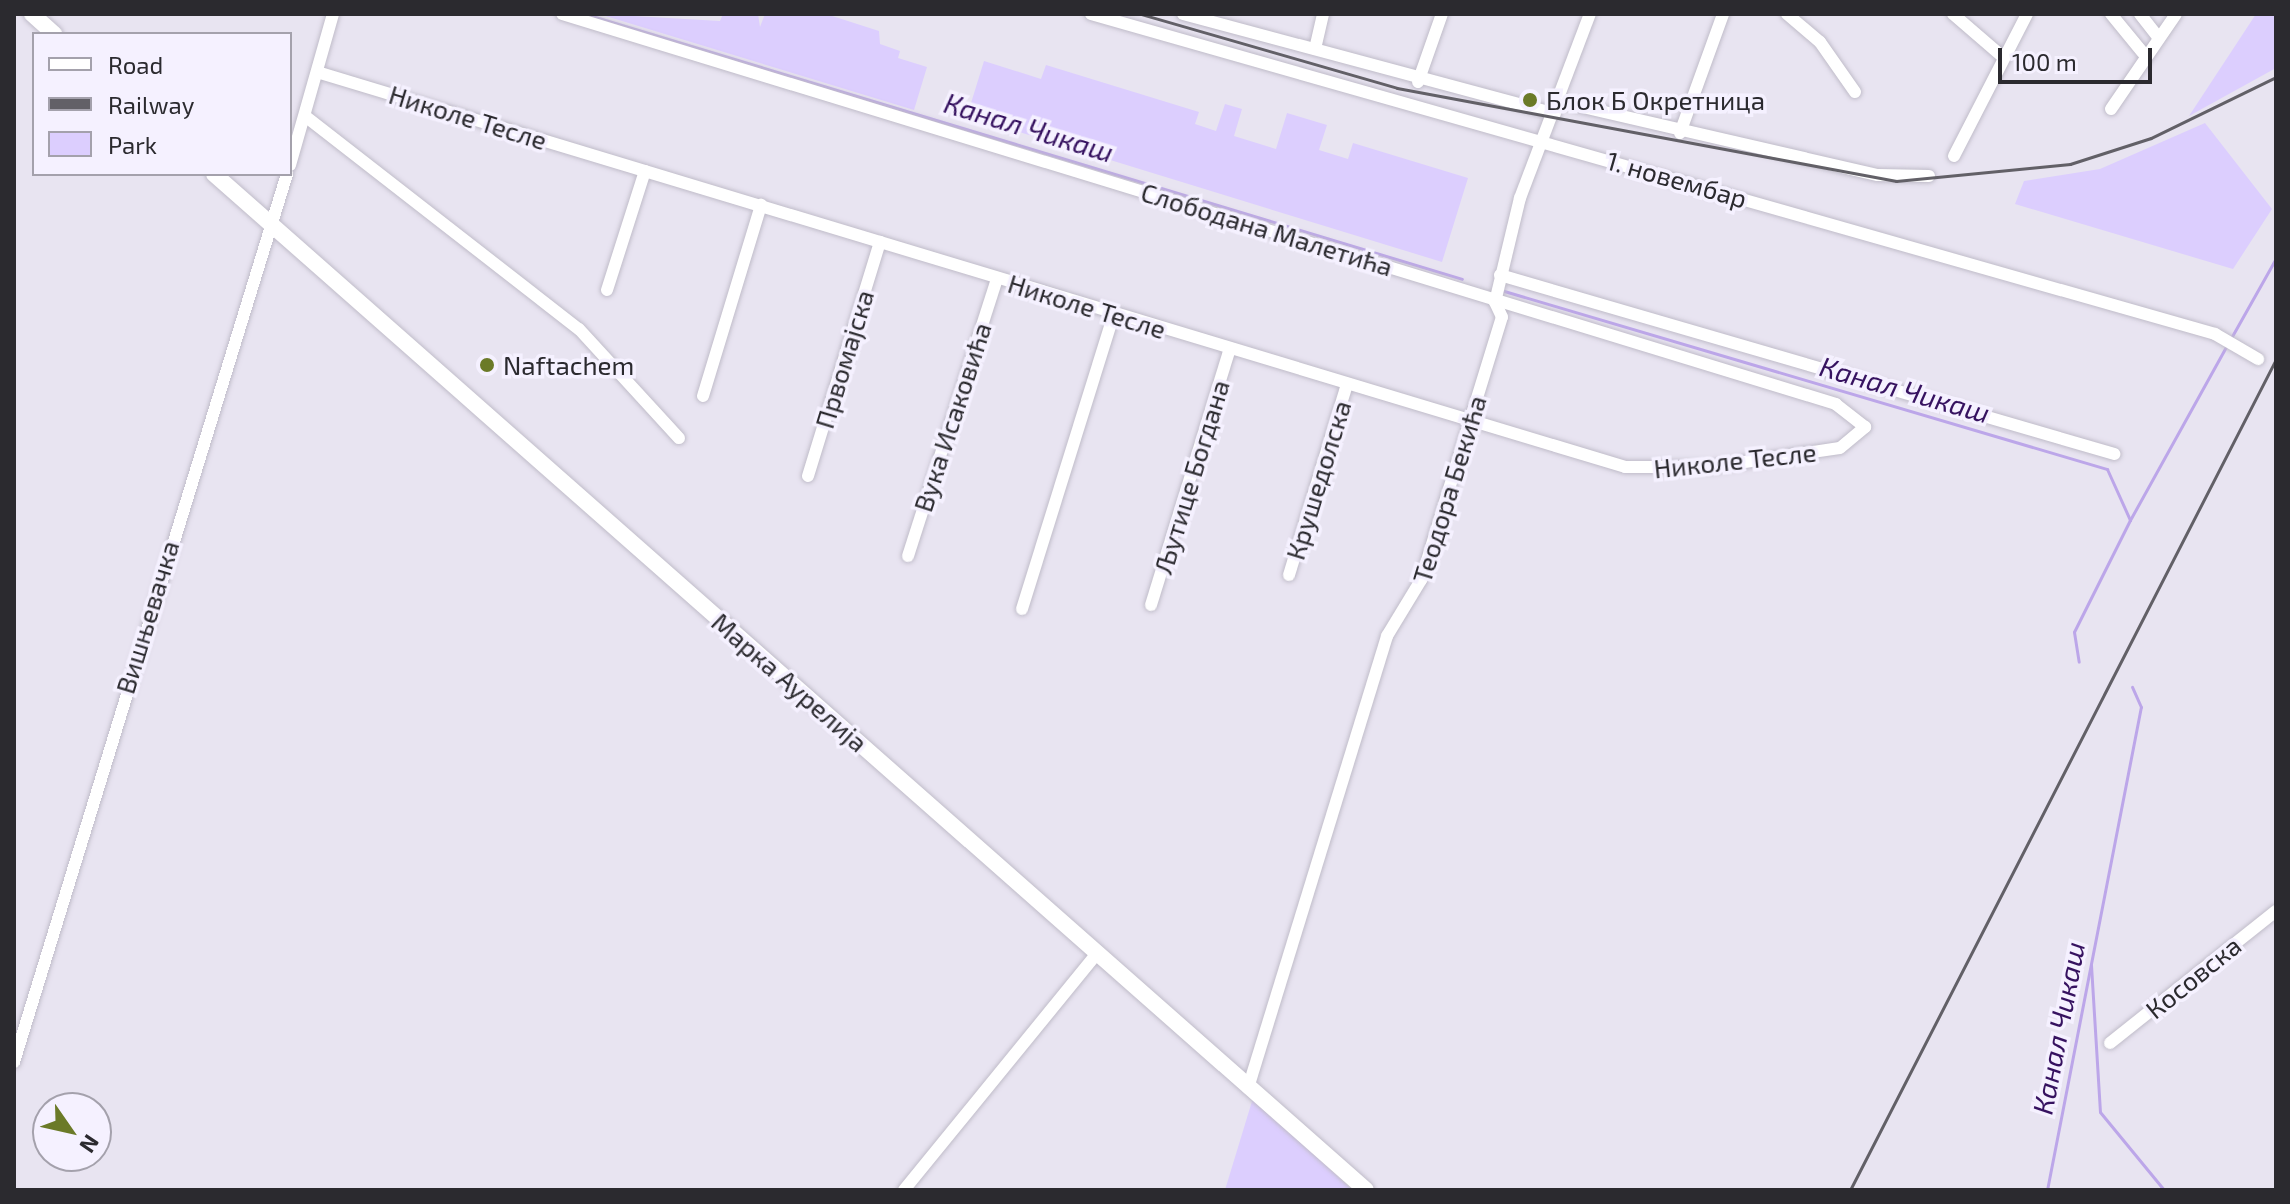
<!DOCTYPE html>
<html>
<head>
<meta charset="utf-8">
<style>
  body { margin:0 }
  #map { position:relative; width:2290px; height:1204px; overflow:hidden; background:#e8e4f1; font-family:"Exo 2",sans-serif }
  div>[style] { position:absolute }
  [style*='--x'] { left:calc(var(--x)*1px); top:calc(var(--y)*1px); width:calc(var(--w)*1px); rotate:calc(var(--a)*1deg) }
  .green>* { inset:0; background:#dccefe }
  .stream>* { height:3px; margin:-1.5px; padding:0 1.5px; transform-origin:1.5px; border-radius:1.5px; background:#bca6e9 }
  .roads { filter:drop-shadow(0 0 2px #c0bcc9) drop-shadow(0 0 2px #c0bcc9) }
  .minor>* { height:12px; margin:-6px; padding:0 6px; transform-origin:6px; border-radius:6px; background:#fff }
  .major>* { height:16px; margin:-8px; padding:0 8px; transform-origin:8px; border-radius:8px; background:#fff }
  .rail>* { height:3px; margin:-1.5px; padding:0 1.5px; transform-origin:1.5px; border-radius:1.5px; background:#626067 }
  .dots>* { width:22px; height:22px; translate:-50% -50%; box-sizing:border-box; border:4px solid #f5f1ff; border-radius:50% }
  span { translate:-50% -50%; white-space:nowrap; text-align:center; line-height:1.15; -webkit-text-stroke:7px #f5f1ff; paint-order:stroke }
  .poi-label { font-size:26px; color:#2b2a2f }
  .left { translate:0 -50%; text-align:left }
  .street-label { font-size:26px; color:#2b2a2f }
  .water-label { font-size:28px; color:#361260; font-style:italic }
  .frame { position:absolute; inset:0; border:16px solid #2b2a2f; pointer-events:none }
  .legend { position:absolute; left:32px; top:32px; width:260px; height:144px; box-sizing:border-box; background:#f5f1ff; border:2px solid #a4a1ac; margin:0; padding:10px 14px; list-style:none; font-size:24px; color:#2b2a2f }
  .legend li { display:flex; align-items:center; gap:16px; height:40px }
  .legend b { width:40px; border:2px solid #a4a1ac }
  .north { position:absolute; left:32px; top:1092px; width:80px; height:80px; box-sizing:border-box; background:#f5f1ff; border:2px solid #a4a1ac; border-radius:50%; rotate:124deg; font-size:22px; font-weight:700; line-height:32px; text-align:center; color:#2b2a2f }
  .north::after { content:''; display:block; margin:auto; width:28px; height:36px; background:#6b7a28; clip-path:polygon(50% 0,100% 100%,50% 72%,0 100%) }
  .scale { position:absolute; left:1998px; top:48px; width:154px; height:36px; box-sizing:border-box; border:4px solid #2b2a2f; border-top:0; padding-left:10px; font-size:24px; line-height:28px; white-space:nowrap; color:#2b2a2f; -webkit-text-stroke:6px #f5f1ff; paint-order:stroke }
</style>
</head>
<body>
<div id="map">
  <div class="green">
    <i style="clip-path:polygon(599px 14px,720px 21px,723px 14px,758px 14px,760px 27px,765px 14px,826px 14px,879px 31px,880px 44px,900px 51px,898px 58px,927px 67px,914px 110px)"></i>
    <i style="clip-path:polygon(2256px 14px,2276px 14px,2276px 68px,2189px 116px)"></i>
    <i style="clip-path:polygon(984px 61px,1041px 79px,1046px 65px,1199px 112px,1195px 124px,1216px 131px,1225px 104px,1242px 109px,1234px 136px,1276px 149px,1287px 113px,1327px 125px,1319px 150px,1348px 159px,1353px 143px,1468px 178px,1442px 262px,967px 116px)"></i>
    <i style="clip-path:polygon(2205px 123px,2272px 209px,2233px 269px,2015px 204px,2024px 181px,2100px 169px)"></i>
    <i style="clip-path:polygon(1253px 1098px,1352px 1190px,1225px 1190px)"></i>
  </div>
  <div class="stream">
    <i style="--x:585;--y:14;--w:916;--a:16.81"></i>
    <i style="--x:1504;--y:291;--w:629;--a:16.45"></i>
    <i style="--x:2107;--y:469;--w:56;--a:65.7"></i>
    <i style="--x:2130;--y:520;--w:125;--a:116.6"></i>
    <i style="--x:2074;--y:632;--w:30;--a:81"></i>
    <i style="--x:2231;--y:338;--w:92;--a:-60.6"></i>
    <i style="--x:2130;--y:520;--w:200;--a:-61"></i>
    <i style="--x:2091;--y:965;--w:147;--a:86.5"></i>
    <i style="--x:2100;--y:1112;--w:101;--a:50.6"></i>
    <i style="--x:2047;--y:1190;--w:492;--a:-79"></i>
    <i style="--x:2141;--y:707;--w:22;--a:-114"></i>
  </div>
  <div class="roads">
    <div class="minor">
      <i style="--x:1091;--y:14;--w:1169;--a:15.89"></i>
      <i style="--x:2215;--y:334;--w:50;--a:30.2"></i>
      <i style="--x:1183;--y:14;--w:385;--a:15"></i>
      <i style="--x:1787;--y:14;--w:43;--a:40.3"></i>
      <i style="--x:1820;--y:42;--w:61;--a:55"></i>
      <i style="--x:1953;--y:14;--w:67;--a:40.8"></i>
      <i style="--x:2111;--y:14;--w:50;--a:50.6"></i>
      <i style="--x:2140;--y:14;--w:28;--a:52"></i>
      <i style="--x:1315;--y:49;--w:36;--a:-77"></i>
      <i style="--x:317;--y:72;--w:1366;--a:16.8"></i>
      <i style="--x:1625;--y:467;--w:86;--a:0"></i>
      <i style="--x:1711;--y:467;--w:130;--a:-8.4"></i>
      <i style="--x:1840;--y:448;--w:33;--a:-40"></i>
      <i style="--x:1865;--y:427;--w:37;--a:-142"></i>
      <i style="--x:1836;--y:404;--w:1332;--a:-162.98"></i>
      <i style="--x:1418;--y:82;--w:72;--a:-70.6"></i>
      <i style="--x:1561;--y:102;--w:325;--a:13"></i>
      <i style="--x:1878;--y:175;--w:51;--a:1.1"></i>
      <i style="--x:2111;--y:109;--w:115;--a:-55.6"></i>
      <i style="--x:305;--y:116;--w:347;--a:37.9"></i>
      <i style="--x:579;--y:329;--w:148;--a:47.5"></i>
      <i style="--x:1680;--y:133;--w:127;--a:-70.1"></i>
      <i style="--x:1954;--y:156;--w:160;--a:-62.8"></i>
      <i style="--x:290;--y:165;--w:157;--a:-74.1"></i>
      <i style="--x:1500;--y:275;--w:640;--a:16.25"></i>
      <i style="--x:607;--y:290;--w:125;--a:-72.3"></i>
      <i style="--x:703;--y:396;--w:200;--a:-73.1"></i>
      <i style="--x:808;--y:476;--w:245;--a:-72.9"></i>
      <i style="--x:908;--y:556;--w:292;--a:-72.2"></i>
      <i style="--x:1289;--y:575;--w:200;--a:-73.1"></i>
      <i style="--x:1151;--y:605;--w:268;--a:-72.9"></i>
      <i style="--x:1022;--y:609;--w:309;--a:-72.7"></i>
      <i style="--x:2110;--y:1043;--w:212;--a:-38.5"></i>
      <i style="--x:14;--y:1062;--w:929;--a:-72.91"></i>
      <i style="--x:1248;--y:1088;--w:473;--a:-72.9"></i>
      <i style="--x:1387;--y:636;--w:66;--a:-58.7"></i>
      <i style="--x:1421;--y:580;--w:275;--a:-72.9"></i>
      <i style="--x:1502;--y:317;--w:17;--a:-115"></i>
      <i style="--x:1495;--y:302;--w:107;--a:-76.5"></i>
      <i style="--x:1520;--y:198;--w:197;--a:-69.2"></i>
      <i style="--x:904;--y:1190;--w:306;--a:-50.8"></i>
    </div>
    <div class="major">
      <i style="--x:32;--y:14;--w:30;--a:42"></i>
      <i style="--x:214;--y:174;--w:1536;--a:41.41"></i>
    </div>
  </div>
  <div class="rail">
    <i style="--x:1141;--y:14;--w:266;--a:16.1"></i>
    <i style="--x:1397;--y:88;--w:508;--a:10.56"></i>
    <i style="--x:1896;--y:181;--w:175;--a:-5.6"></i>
    <i style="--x:2070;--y:164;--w:85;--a:-17.8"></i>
    <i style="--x:2151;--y:138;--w:139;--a:-26"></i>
    <i style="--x:1850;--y:1190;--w:934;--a:-62.86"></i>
  </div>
  <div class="dots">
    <i style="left:1530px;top:100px;background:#6b7a28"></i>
    <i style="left:487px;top:365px;background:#6b7a28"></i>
  </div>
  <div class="poi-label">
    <span class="left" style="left:1546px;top:100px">Блок Б Окретница</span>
    <span class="left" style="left:503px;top:365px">Naftachem</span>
  </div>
  <div class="street-label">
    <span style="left:468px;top:117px;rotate:17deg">Николе Тесле</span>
    <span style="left:1677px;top:179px;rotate:16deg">1. новембар</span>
    <span style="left:1267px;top:229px;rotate:17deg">Слободана Малетића</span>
    <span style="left:1087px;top:306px;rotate:17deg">Николе Тесле</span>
    <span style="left:844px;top:359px;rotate:-73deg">Првомајска</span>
    <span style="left:952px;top:417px;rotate:-72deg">Вука Исаковића</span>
    <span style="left:1735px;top:460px;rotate:-6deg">Николе Тесле</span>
    <span style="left:1191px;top:477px;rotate:-73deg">Љутице Богдана</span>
    <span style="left:1318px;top:480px;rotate:-73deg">Крушедолска</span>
    <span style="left:1449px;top:489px;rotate:-73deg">Теодора Бекића</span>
    <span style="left:147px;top:617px;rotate:-73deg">Вишњевачка</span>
    <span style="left:790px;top:682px;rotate:41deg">Марка Аурелија</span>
    <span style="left:2193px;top:977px;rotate:-39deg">Косовска</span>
  </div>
  <div class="water-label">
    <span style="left:1029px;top:127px;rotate:17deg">Канал Чикаш</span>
    <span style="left:1905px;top:389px;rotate:16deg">Канал Чикаш</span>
    <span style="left:2058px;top:1028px;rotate:-79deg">Канал Чикаш</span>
  </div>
  <div class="frame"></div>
  <ul class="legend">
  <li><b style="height:10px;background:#fff"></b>Road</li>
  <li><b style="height:10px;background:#626067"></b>Railway</li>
  <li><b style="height:22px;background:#dccefe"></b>Park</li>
  </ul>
  <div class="north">N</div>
  <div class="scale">100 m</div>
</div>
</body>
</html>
